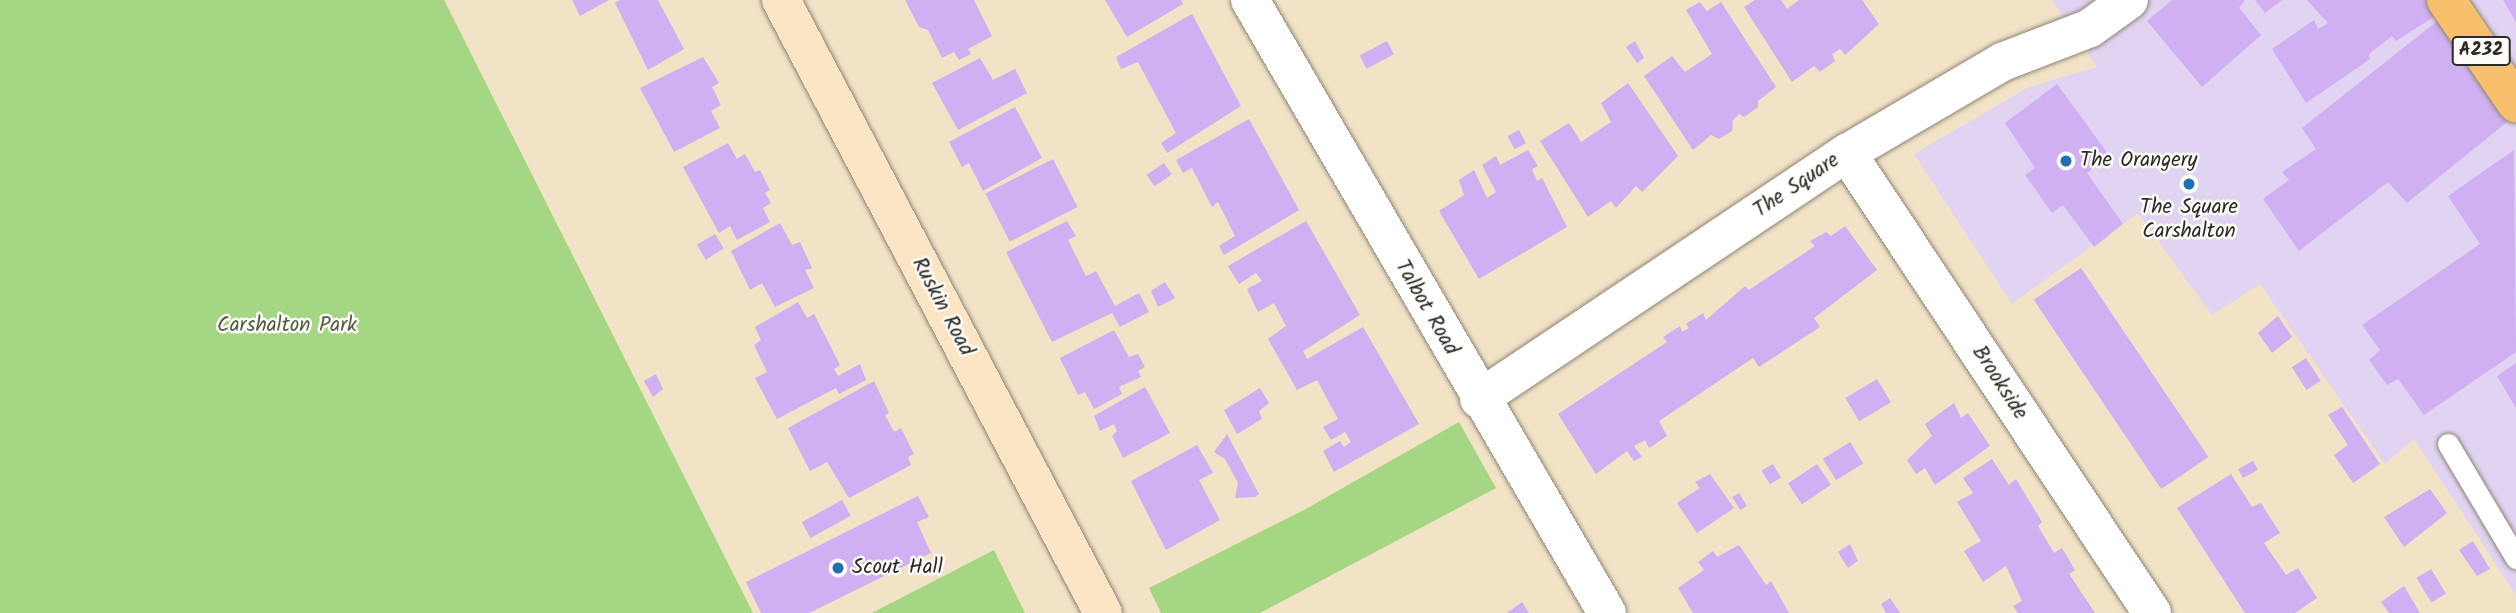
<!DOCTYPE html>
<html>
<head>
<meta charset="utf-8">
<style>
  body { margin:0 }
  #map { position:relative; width:2516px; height:613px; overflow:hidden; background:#f2e2c6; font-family:Kalam,sans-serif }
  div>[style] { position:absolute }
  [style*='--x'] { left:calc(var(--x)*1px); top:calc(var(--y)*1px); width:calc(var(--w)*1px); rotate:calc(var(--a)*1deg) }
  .built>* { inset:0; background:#e1d4f3 }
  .green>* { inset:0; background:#a5d684 }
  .building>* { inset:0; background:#d1aff3; transform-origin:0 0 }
  .roads { filter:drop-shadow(0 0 2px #8e8678) drop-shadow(0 0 2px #8e8678) }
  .lane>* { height:21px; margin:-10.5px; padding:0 10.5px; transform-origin:10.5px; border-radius:10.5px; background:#fff }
  .street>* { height:38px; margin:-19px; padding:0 19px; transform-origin:19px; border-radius:19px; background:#fff }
  .secondary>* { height:38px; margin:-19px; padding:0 19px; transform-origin:19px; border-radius:19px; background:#fce5c4 }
  .highway>* { height:38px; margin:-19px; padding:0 19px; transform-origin:19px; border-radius:19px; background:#f8bf6c }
  .dots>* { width:19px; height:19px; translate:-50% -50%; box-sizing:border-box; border:4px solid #fdfcf7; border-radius:50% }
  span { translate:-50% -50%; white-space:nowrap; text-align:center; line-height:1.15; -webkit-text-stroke:5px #fdfcf7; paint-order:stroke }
  .shield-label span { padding:2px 5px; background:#fdfcf7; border:2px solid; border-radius:5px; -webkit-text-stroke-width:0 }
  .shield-label { font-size:19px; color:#2b2b2b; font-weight:700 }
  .poi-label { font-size:21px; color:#2b2b2b }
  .left { translate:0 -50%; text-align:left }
  .street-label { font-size:21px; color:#2b2b2b }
  .park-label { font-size:21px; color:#505e46 }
</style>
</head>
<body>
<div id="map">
  <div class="built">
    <i style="clip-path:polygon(2052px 0,2516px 0,2516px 595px,2414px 439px,2385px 464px,2260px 284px,2212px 315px,2138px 213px,2012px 304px,1914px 154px,2029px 87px,2097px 67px)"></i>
  </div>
  <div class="green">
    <i style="clip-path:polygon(0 0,444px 0,753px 613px,0 613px)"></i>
    <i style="clip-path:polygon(1459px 422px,1496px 488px,1260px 613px,1161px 613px,1149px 588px,1304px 510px)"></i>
    <i style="clip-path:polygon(994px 550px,1025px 613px,872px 613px)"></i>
  </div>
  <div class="building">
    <i style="clip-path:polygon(572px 0,609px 0,580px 16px)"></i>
    <i style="clip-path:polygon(620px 0,658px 0,684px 49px,648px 70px,615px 3px)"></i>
    <i style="clip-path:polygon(905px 0,974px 0,992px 36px,968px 49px,971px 54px,959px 60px,954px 52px,942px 58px,928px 30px,919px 27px)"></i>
    <i style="clip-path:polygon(1105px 0,1181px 0,1183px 4px,1127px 37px)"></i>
    <i style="clip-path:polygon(1755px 0,1781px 0,1787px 9px,1799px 0,1862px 0,1879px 24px,1845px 55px,1840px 49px,1832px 54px,1835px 61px,1820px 72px,1814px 66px,1792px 82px,1744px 7px)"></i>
    <i style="clip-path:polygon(2172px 0,2245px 0,2239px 8px,2261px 35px,2202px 87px,2147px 21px)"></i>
    <i style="clip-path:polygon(2255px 0,2282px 0,2265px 13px)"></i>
    <i style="clip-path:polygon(2307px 0,2428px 0,2438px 14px,2396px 41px,2392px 36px,2369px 54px,2370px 59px,2306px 103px,2272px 49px,2314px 20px,2318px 29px,2328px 23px)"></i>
    <i style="clip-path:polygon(2503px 0,2516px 0,2516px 22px)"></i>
    <i style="clip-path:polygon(1700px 2px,1707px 11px,1721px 2px,1776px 87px,1758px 101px,1758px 107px,1744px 117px,1739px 114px,1733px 120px,1732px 131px,1719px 139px,1711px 135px,1693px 150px,1644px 76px,1672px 56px,1685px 72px,1712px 54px,1686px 10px)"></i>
    <i style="clip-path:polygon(1192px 14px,1241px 106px,1167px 153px,1161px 143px,1176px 133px,1138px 62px,1121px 69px,1116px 57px)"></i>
    <i style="clip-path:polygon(2441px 18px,2512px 118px,2407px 203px,2388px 182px,2299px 251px,2263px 199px,2289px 180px,2282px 172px,2316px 149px,2302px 128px)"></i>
    <i style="left:1387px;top:41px;width:15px;height:31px;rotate:62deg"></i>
    <i style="clip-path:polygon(1635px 41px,1644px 58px,1637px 63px,1626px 47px)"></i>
    <i style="clip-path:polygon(703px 57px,719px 83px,712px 87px,721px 105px,711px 111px,720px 128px,674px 152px,640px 88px)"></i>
    <i style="clip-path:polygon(980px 58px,993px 80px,1015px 69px,1027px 93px,958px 130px,932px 83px)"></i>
    <i style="clip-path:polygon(1628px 83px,1678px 156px,1642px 192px,1636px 186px,1616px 208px,1611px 201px,1588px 217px,1540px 141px,1569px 123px,1581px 142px,1611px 122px,1601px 103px)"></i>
    <i style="clip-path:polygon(2057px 84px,2109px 155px,2087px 173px,2123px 224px,2094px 247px,2063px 205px,2052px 213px,2025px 175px,2035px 168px,2005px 123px)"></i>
    <i style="clip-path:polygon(1015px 107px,1042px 158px,983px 191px,969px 163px,962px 167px,949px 142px)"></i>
    <i style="clip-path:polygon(1249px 119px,1299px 210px,1224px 255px,1219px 246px,1235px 236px,1218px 202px,1212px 207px,1192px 168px,1183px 173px,1176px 160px)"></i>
    <i style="left:1519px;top:130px;width:15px;height:13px;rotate:62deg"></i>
    <i style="clip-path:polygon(728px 143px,737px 159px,745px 154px,755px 172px,760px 170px,770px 190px,765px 193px,771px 203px,763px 208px,770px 222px,737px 240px,730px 226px,719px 233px,683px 167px)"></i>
    <i style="clip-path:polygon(1528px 150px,1538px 166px,1532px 169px,1537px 181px,1542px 178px,1567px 227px,1479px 279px,1439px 211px,1464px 195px,1459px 180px,1474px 170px,1487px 198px,1496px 192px,1482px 165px,1496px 156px,1500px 165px)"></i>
    <i style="clip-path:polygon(2514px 150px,2516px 352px,2424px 415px,2398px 379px,2387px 385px,2369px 360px,2380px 350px,2362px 325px,2480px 244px,2448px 196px)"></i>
    <i style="left:1053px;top:159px;width:54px;height:76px;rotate:63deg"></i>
    <i style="left:1164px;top:163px;width:14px;height:21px;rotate:56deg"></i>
    <i style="clip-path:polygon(1067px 221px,1076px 236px,1068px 240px,1086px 276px,1096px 271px,1115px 306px,1139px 293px,1149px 312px,1120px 327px,1112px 313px,1052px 342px,1006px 252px)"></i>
    <i style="clip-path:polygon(1306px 221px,1360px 315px,1303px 351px,1307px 359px,1363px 327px,1419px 424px,1334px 472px,1323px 451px,1340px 441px,1344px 447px,1351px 442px,1345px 432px,1331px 440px,1323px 427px,1338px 419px,1317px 380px,1297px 390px,1268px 339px,1286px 326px,1274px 303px,1258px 312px,1247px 289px,1262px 281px,1256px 273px,1239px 284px,1228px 266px)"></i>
    <i style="clip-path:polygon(780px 223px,792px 245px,800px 242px,812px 268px,805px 270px,814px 288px,775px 307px,762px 283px,750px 290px,731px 251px)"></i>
    <i style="clip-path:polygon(1845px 226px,1877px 270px,1814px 318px,1820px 327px,1759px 367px,1753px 358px,1659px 421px,1667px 436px,1649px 448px,1645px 440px,1634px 446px,1642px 457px,1634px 461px,1627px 451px,1596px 474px,1558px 414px,1667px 342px,1663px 337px,1680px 326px,1682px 332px,1689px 328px,1686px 324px,1703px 313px,1706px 320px,1745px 286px,1749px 290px,1815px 246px,1810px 241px,1826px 232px,1831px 236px)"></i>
    <i style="left:715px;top:234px;width:17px;height:21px;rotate:59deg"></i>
    <i style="left:2081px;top:268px;width:228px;height:57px;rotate:56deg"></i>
    <i style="clip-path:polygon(1165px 282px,1175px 298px,1158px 307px,1151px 291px)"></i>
    <i style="clip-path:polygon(798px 302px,807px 318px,814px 314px,840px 365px,834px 369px,838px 376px,860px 364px,866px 380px,839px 394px,836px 388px,777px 419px,755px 378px,767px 372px,754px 345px,761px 340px,755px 327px)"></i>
    <i style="clip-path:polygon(2278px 316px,2292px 337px,2272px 353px,2258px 333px)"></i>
    <i style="clip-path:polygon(1114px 330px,1129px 357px,1138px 354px,1145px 367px,1138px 371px,1141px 377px,1119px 387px,1122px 394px,1094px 409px,1085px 392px,1078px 395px,1060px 358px)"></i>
    <i style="left:2306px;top:358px;width:27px;height:17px;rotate:57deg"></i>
    <i style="clip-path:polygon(2516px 363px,2516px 408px,2497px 376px)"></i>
    <i style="clip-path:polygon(656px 374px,663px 389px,653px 397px,644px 381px)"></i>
    <i style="left:1877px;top:379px;width:27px;height:37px;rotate:59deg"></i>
    <i style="clip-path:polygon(874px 381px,889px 413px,885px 415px,894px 432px,901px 428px,914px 454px,908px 457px,911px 465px,849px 498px,827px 462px,810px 471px,788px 428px)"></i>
    <i style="clip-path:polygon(1145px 387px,1170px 433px,1123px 458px,1112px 436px,1117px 431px,1114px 424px,1100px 431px,1094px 416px)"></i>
    <i style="clip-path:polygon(1260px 388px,1269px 403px,1259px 411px,1262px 419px,1237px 434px,1224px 410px)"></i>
    <i style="clip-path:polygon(1954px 403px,1961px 418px,1968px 413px,1990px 446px,1935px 485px,1925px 468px,1916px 474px,1907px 460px,1932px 436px,1925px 424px)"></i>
    <i style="clip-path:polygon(2342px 407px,2380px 464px,2353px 483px,2334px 455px,2348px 445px,2328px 415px)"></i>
    <i style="clip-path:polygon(1227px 434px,1259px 494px,1255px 497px,1235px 498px,1238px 483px,1225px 459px,1214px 452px)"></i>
    <i style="left:1850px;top:442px;width:25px;height:32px;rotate:58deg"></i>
    <i style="clip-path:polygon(1197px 445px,1213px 473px,1199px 480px,1220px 520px,1166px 550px,1131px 481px)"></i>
    <i style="clip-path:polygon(1992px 459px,2009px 485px,2016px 479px,2042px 522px,2038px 526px,2054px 553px,2062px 548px,2075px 570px,2069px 574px,2095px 613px,2018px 613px,2013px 606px,2022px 601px,2006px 566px,1983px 582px,1964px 551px,1981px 541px,1957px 502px,1973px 493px,1963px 478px)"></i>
    <i style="left:2253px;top:461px;width:10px;height:17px;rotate:61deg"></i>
    <i style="left:1773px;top:464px;width:16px;height:13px;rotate:60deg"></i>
    <i style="left:1817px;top:464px;width:25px;height:35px;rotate:56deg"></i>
    <i style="clip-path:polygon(1710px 474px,1734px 508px,1697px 533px,1677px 503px,1700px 488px,1695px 482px)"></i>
    <i style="clip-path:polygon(2231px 474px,2252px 507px,2261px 503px,2280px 533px,2264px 543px,2286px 575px,2298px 568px,2317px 598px,2295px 613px,2245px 613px,2177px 508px)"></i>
    <i style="clip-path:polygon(2430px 489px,2447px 513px,2404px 547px,2384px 517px)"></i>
    <i style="left:1739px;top:493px;width:15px;height:8px;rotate:58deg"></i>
    <i style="clip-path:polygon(918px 496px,929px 517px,917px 522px,931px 553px,809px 613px,761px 613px,746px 582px)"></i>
    <i style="left:842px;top:500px;width:18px;height:46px;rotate:61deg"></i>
    <i style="clip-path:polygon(2473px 541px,2490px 569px,2477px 576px,2459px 550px)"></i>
    <i style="clip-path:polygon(1850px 544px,1858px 561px,1848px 568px,1838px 552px)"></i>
    <i style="clip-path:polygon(1739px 545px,1766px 585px,1771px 581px,1789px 613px,1693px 613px,1678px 588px,1704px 570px,1698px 562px,1713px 551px,1717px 557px)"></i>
    <i style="left:2431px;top:569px;width:29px;height:17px;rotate:59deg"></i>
    <i style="clip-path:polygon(2404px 586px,2420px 613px,2389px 613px,2381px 602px)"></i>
    <i style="clip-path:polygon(1890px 598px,1900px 613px,1886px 613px,1881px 604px)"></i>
    <i style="clip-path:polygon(1522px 602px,1529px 613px,1507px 613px)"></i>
  </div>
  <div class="roads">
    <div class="lane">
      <i style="--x:2448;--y:444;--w:133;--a:59.2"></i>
    </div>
    <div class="street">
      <i style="--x:1250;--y:0;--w:709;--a:59.78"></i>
      <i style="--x:1847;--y:153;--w:552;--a:56.45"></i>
      <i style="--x:1479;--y:399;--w:443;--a:-33.8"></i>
      <i style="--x:1847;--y:153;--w:180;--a:-30.4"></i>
      <i style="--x:2002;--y:62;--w:94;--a:-21.1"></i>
      <i style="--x:2090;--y:28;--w:48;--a:-35.7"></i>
    </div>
    <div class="secondary">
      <i style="--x:781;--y:0;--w:692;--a:62.29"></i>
    </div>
    <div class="highway">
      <i style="--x:2446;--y:0;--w:125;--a:55.8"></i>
    </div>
  </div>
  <div class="dots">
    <i style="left:2066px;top:161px;background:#1f6fb2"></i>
    <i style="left:2189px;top:184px;background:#1f6fb2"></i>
    <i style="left:838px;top:568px;background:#1f6fb2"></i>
  </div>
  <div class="shield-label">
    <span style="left:2481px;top:51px">A232</span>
  </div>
  <div class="poi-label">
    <span class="left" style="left:2080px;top:161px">The Orangery</span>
    <span style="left:2189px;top:220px">The Square<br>Carshalton</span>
    <span class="left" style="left:852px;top:568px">Scout Hall</span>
  </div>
  <div class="street-label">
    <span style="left:1797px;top:186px;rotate:-34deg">The Square</span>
    <span style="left:942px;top:307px;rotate:62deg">Ruskin Road</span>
    <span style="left:1426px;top:308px;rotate:60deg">Talbot Road</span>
    <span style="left:1999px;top:383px;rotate:57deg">Brookside</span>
  </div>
  <div class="park-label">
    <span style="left:287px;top:326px">Carshalton Park</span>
  </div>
</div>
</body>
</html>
